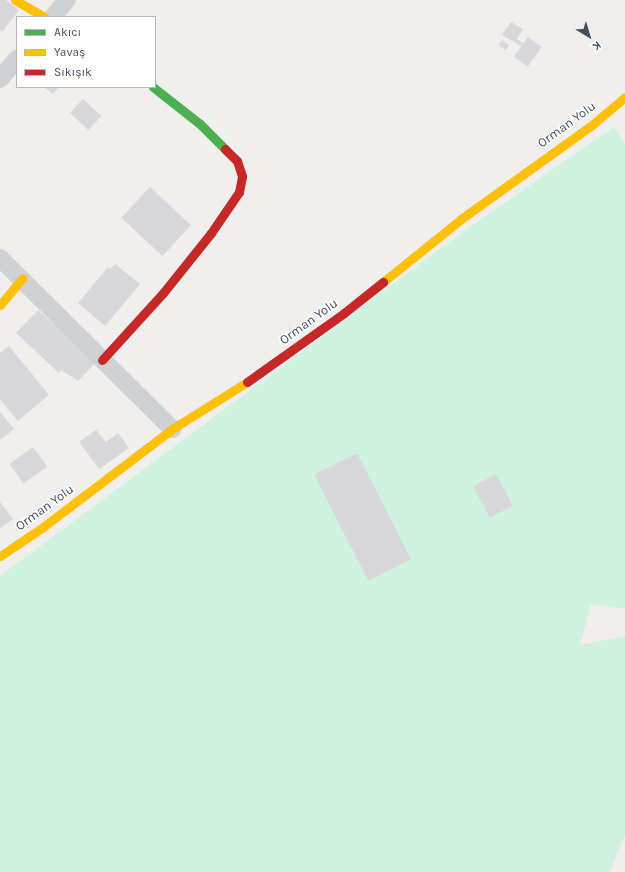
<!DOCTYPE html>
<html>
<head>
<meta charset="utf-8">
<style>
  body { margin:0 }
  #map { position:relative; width:625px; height:872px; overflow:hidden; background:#f0efee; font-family:Karla,sans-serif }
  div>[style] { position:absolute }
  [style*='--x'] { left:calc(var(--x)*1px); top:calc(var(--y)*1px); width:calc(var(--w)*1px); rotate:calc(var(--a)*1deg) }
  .green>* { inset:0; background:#d0f2e0 }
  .building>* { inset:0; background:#d8d8da; transform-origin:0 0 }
  .street>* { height:18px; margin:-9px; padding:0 9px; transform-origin:9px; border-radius:9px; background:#cfd1d5 }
  .fast>* { height:9px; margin:-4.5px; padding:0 4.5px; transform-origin:4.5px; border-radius:4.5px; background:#4caf50 }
  .slow>* { height:9px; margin:-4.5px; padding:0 4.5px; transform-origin:4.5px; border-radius:4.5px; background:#ffc107 }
  .jam>* { height:9px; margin:-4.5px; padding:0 4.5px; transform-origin:4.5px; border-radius:4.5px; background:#c62828 }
  span { translate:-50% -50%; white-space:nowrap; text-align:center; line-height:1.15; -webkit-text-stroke:3px #fff; paint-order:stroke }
  .street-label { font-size:13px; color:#444f5e }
  .legend { position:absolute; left:16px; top:16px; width:140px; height:72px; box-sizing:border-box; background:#fff; border:1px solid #b4b9bf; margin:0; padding:5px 7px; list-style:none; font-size:12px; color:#444f5e }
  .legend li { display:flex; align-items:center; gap:8px; height:20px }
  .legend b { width:20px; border:1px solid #b4b9bf }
  .north { position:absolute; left:569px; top:16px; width:40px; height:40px; -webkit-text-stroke:3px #fff; paint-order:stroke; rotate:142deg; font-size:11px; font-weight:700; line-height:16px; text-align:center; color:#444f5e }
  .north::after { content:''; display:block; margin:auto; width:14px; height:18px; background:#444f5e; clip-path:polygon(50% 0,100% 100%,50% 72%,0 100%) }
</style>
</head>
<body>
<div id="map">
  <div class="green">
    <i style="clip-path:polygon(614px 127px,625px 144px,625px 609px,591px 604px,580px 645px,625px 636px,625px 835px,610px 872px,0 872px,0 576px,468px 228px)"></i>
  </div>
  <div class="building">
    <i style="clip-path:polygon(0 0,6px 0,19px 10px,2px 32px,0 30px)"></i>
    <i style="clip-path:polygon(511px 22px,523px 29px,517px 39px,523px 43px,521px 46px,502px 35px)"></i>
    <i style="left:528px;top:37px;width:17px;height:24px;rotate:36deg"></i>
    <i style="left:502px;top:40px;width:9px;height:6px;rotate:36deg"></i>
    <i style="clip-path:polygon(44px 87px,59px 87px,53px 94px)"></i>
    <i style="left:83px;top:99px;width:25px;height:19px;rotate:43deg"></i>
    <i style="left:150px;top:187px;width:56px;height:42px;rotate:43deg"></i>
    <i style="clip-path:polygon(115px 264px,140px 284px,105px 326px,78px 303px,108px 267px,110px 269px)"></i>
    <i style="clip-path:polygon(38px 310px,95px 363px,78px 381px,61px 370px,59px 373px,16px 333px)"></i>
    <i style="clip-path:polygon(9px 346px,49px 395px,18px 421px,0 399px,0 353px)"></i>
    <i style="clip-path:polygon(0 412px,14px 429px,0 440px)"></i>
    <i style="clip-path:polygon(96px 430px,106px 442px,118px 433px,129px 448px,99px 469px,79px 442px)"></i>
    <i style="left:33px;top:447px;width:24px;height:29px;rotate:54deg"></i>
    <i style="left:357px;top:453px;width:119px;height:48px;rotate:63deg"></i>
    <i style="left:496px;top:474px;width:36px;height:26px;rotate:62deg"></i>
    <i style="clip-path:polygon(0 502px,13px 519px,0 528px)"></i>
  </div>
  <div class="street">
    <i style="--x:53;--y:17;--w:22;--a:-51"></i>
    <i style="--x:0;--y:79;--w:26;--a:-50"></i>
    <i style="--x:0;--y:258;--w:243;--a:44.8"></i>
  </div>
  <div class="fast">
    <i style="--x:153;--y:87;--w:60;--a:38.2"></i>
    <i style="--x:200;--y:124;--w:35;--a:45"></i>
  </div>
  <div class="slow">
    <i style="--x:15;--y:0;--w:34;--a:30"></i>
    <i style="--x:383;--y:282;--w:100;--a:-38.9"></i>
    <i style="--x:461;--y:219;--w:161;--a:-35.7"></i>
    <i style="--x:592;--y:125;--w:43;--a:-40.3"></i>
    <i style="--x:0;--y:305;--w:35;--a:-50"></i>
    <i style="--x:0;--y:556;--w:52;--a:-34"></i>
    <i style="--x:43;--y:527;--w:162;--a:-37.2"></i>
    <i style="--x:172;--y:429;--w:89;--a:-32.1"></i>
  </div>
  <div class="jam">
    <i style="--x:102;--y:360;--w:91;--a:-47.7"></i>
    <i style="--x:163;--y:293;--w:77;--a:-51.3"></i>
    <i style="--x:211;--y:233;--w:50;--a:-55.7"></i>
    <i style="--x:239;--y:192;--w:16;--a:-79"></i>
    <i style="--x:242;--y:176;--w:16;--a:-108"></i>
    <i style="--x:237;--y:161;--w:17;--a:-135"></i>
    <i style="--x:247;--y:382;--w:119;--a:-35.4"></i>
    <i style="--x:344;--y:313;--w:50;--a:-38.5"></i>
  </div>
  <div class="street-label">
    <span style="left:567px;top:125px;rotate:-36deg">Orman Yolu</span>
    <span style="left:309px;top:322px;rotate:-36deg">Orman Yolu</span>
    <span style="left:45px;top:508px;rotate:-36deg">Orman Yolu</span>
  </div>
  <ul class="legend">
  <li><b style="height:5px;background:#4caf50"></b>Akıcı</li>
  <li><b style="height:5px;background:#ffc107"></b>Yavaş</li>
  <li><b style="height:5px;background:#c62828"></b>Sıkışık</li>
  </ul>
  <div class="north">K</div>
</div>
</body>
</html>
